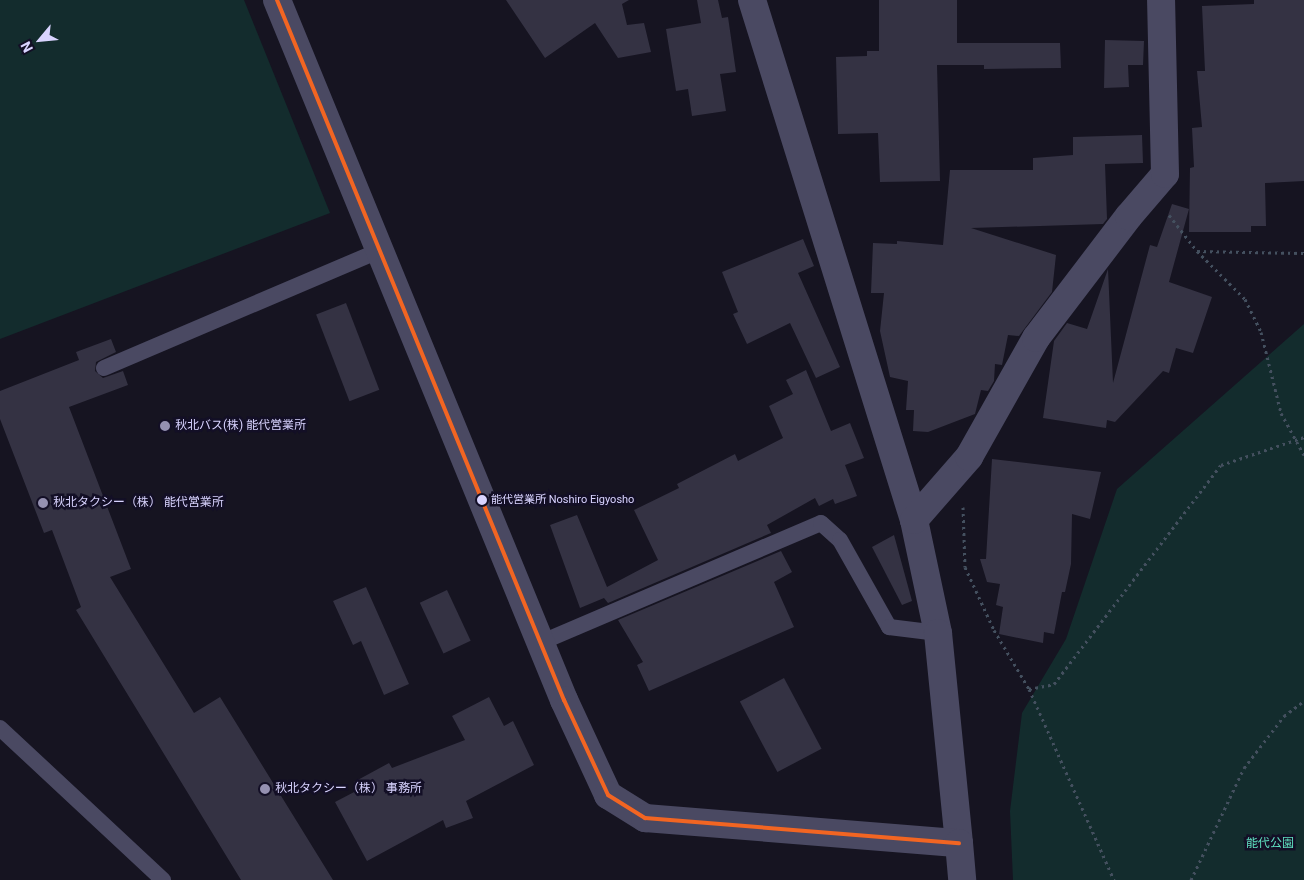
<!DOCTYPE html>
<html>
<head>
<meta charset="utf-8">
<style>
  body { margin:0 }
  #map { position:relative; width:1304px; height:880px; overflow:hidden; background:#161421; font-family:Roboto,"Noto Sans JP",sans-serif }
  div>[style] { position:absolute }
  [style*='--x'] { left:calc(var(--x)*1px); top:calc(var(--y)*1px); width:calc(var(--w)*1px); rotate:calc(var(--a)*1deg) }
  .green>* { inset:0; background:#132c2d }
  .building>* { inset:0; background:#343243; transform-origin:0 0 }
  .path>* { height:3px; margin-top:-1.5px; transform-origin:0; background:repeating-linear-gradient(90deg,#44505f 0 2.5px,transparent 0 6.5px) }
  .service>* { height:16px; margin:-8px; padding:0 8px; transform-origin:8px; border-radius:8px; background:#4a4962 }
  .minor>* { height:28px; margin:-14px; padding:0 14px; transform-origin:14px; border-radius:14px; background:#4a4962 }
  .tertiary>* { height:28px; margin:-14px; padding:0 14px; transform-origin:14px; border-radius:14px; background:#4a4962 }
  .bus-1>* { height:4px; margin:-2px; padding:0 2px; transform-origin:2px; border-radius:2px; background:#f26522 }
  .dots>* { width:14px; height:14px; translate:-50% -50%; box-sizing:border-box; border:2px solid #130f26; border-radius:50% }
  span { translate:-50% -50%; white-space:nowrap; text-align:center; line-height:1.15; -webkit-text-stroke:5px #130f26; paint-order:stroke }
  .bus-label { font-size:11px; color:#d9d4ff }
  .left { translate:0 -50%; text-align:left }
  .poi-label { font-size:12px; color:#d9d4ff }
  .park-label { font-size:12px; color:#5fe0c0 }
  .north { position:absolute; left:15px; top:15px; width:50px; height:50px; -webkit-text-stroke:4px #130f26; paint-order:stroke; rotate:242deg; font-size:14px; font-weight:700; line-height:20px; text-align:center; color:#d9d4ff }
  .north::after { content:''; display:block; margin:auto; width:18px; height:22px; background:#d9d4ff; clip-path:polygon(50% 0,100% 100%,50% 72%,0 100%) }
</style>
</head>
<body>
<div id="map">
  <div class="green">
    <i style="clip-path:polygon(0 0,244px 0,330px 213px,0 339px)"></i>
    <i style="clip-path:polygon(1304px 324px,1304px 880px,1013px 880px,1010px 811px,1022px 713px,1066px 639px,1117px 489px)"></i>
  </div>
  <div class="building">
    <i style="clip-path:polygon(506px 0,629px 0,622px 4px,627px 25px,644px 23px,651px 52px,618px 58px,595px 23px,545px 58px)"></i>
    <i style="clip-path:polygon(697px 0,718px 0,722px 18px,728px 17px,736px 72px,720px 74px,726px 111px,692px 116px,688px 89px,676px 91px,666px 29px,701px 23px)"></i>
    <i style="clip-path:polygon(879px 0,957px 0,957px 43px,1060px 43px,1061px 68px,984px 69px,984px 65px,937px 65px,940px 181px,880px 182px,878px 133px,838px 134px,836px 57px,867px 56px,867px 51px,879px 51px)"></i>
    <i style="clip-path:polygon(1254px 0,1304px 0,1304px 181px,1265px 183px,1266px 226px,1251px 226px,1251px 232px,1189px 232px,1190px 168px,1194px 167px,1192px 128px,1202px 127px,1197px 71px,1205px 71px,1202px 6px,1254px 4px)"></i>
    <i style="clip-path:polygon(1105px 40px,1144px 41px,1143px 65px,1128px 65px,1129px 87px,1104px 88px)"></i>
    <i style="clip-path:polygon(1142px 135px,1143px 163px,1105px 164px,1107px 219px,1103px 224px,971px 228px,1056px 255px,1052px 292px,1019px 336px,1008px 335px,1002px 365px,995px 364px,994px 381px,988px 391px,981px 390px,975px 414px,928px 432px,913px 431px,914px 410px,906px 410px,908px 381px,890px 377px,880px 331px,884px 293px,871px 293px,873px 243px,897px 244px,897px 241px,943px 245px,950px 170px,1033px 170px,1033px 158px,1073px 155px,1073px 137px)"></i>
    <i style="clip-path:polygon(1172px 204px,1189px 209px,1169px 282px,1212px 297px,1193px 353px,1176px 348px,1169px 373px,1163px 371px,1115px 422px,1107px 420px,1106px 428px,1043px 418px,1054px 341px,1067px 323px,1087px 329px,1108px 269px,1113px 383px,1150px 245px,1157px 247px)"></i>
    <i style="clip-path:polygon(803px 239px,814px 266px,798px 273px,840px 367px,816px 378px,790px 323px,747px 344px,733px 314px,738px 312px,722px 272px)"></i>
    <i style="left:346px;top:303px;width:93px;height:32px;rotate:69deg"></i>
    <i style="clip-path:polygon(111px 339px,116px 352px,96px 362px,95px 371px,103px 378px,123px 371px,128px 385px,69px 407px,131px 569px,110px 577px,194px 713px,220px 697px,333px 880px,241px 880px,76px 610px,81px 607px,52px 530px,44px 533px,0 419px,0 391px,79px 360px,76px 352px)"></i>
    <i style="clip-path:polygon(806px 370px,831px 431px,850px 423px,864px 458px,845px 465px,857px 496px,835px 504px,833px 499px,819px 506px,815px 498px,767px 525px,771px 533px,608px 603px,604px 598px,580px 608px,550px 525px,577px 515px,607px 587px,658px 560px,634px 510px,679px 488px,677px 484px,735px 454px,738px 461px,783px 438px,769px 406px,793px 394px,786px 380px)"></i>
    <i style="clip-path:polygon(992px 459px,1101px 472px,1090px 519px,1072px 514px,1071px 564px,1065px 592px,1062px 592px,1054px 634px,1044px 632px,1043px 643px,999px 634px,1003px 607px,996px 605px,1000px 584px,987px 582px,980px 559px,986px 559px)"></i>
    <i style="clip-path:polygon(894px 535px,912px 601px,902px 605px,872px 547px)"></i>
    <i style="clip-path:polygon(781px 551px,792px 572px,774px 582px,794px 627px,649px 691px,637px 665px,643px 662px,618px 620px)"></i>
    <i style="clip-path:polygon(366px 587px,409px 684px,384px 695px,361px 641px,353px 645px,333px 601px)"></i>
    <i style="left:447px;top:590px;width:56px;height:30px;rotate:65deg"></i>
    <i style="left:784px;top:678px;width:80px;height:50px;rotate:62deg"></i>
    <i style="clip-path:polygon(489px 697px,504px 726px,513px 721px,534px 765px,466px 801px,473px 818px,446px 828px,443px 820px,367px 861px,335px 802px,358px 790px,354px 782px,389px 763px,392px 768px,465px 740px,452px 716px)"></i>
  </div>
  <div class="path">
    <i style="--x:1169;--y:215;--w:46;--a:52.1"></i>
    <i style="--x:1197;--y:251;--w:68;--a:45"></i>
    <i style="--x:1245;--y:299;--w:37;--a:64"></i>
    <i style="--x:1261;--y:332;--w:83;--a:76.1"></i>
    <i style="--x:1281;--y:413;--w:48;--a:61.3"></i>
    <i style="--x:1197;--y:251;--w:107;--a:1.1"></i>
    <i style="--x:963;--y:507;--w:60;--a:88.1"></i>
    <i style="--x:965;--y:567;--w:69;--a:65.3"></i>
    <i style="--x:994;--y:630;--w:69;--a:59.3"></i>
    <i style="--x:1029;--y:689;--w:209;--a:66"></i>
    <i style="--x:1029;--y:689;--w:25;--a:-11"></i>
    <i style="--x:1054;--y:684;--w:275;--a:-52.7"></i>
    <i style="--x:1221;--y:465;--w:88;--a:-18.6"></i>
    <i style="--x:1191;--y:880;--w:124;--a:-64.7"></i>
    <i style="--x:1244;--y:768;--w:66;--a:-52.4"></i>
    <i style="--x:1284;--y:716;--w:25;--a:-37"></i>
  </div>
  <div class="service">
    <i style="--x:104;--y:368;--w:300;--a:-23.1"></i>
    <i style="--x:542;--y:642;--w:303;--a:-23.1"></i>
    <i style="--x:821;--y:523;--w:25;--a:42"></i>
    <i style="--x:840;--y:540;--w:100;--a:60.6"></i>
    <i style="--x:889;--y:627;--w:49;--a:7"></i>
    <i style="--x:0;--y:728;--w:223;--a:43"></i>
  </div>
  <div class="minor">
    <i style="--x:752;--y:0;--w:545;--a:72.7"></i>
    <i style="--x:914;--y:520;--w:116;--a:78"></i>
    <i style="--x:938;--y:633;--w:211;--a:84.3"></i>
    <i style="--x:914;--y:520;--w:84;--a:-48.9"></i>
    <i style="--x:969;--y:457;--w:137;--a:-60.6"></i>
    <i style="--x:1036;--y:338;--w:153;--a:-52.7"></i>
    <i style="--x:1129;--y:216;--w:55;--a:-49.4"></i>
    <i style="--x:1165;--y:174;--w:174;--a:-91.3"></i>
  </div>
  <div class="tertiary">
    <i style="--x:277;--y:0;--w:757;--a:67.71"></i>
    <i style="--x:564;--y:700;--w:105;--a:65.1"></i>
    <i style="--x:608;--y:795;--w:44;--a:31.9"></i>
    <i style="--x:645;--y:818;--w:315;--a:4.6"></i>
    <i style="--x:959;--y:843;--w:37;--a:85"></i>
  </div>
  <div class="bus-1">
    <i style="--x:277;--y:0;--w:757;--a:67.71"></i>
    <i style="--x:564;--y:700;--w:105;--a:65.1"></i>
    <i style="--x:608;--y:795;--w:44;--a:31.9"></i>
    <i style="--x:645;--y:818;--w:315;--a:4.6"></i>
  </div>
  <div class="dots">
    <i style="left:165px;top:426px;background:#9591b1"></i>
    <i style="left:482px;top:500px;background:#d9d4ff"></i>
    <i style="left:43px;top:503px;background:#9591b1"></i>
    <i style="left:265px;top:789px;background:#9591b1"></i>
  </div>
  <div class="bus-label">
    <span class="left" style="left:491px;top:500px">能代営業所 Noshiro Eigyosho</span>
  </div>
  <div class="poi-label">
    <span class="left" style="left:175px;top:426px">秋北バス(株) 能代営業所</span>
    <span class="left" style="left:53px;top:503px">秋北タクシー（株） 能代営業所</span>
    <span class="left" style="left:275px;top:789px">秋北タクシー（株） 事務所</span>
  </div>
  <div class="park-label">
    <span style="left:1270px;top:844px">能代公園</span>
  </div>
  <div class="north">N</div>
</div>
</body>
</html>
